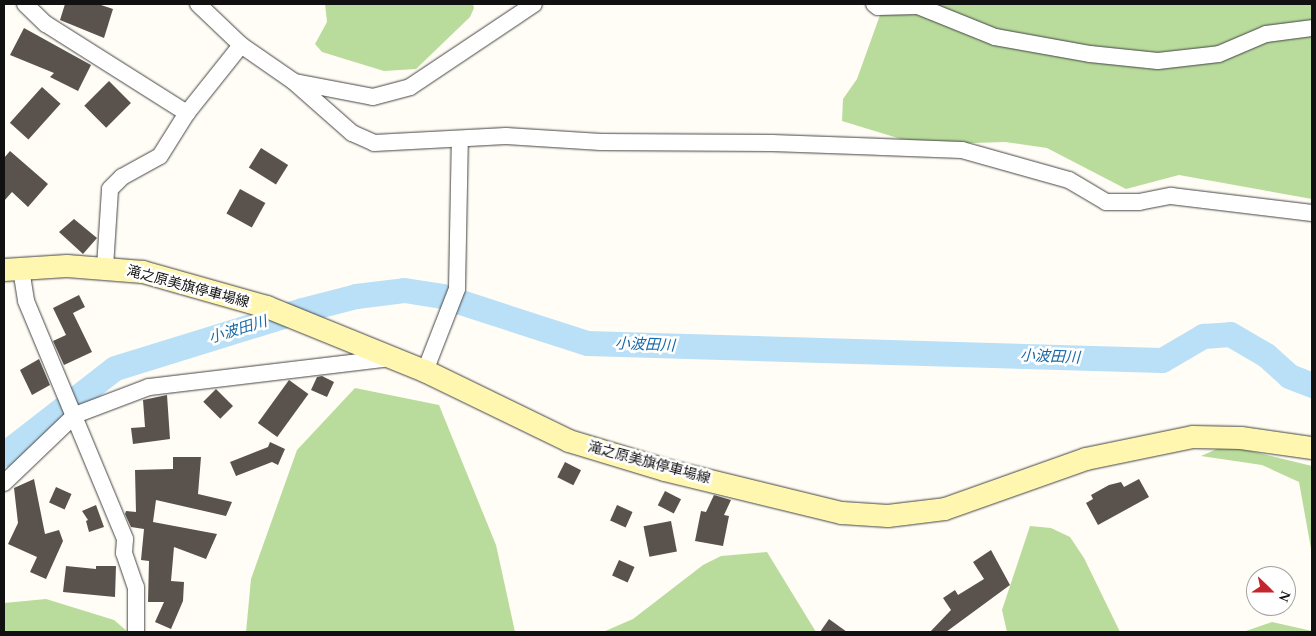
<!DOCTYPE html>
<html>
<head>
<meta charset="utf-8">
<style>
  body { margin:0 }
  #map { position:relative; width:1316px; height:636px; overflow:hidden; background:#fffdf5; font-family:"Times New Roman","Noto Sans JP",serif }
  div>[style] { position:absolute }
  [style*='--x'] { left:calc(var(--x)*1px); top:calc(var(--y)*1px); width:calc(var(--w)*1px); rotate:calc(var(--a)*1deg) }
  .forest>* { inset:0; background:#b9dc9c }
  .river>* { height:25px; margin:-12.5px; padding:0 12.5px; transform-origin:12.5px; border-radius:12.5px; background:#b9e0f7 }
  .building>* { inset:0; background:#5a524d; transform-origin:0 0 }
  .roads { filter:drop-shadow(0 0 1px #444) drop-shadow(0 0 1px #444) }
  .street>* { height:16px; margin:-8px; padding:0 8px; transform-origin:8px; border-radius:8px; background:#fff }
  .secondary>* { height:22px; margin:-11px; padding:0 11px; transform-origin:11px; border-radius:11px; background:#fff6b0 }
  span { translate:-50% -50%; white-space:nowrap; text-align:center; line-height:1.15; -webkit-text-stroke:5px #fff; paint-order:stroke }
  .street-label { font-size:14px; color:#111 }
  .water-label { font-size:15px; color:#1768a6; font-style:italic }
  .frame { position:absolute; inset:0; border:5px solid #111; pointer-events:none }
  .north { position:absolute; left:1246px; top:566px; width:50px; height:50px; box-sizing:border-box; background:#fff; border:1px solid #a0a0a0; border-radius:50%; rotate:112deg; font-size:14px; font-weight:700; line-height:20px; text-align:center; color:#111 }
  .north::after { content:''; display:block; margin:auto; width:18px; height:22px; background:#c4262e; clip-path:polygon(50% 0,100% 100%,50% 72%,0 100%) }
</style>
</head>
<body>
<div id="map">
  <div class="forest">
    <i style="clip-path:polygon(325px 4px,473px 4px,474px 8px,470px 17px,416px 69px,384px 71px,322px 52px,315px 44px,327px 22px)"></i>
    <i style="clip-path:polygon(884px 4px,1312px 4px,1312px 199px,1179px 175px,1126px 189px,1047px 148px,1005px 142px,941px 144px,901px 139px,842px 121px,843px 99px,857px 79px)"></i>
    <i style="clip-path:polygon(355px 388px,439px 405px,496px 545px,515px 632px,246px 632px,251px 579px,297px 450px)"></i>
    <i style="clip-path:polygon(1226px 445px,1312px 466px,1312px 554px,1299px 482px,1262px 465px,1201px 456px)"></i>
    <i style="clip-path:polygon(1030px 526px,1051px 528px,1070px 537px,1084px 558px,1120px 632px,1007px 632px,1002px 610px)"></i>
    <i style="clip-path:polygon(767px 552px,816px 632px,603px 632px,633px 619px,703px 565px,721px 556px)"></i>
    <i style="clip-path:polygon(46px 599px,114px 620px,128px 632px,4px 632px,4px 603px)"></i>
    <i style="clip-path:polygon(1272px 622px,1312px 631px,1312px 632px,1243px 632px)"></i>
  </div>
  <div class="river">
    <i style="--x:4;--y:454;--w:140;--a:-37.8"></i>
    <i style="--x:115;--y:368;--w:196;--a:-17.2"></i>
    <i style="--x:302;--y:310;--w:56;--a:-14.5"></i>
    <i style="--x:356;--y:296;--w:48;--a:-7.1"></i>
    <i style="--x:404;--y:290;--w:38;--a:9"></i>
    <i style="--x:442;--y:296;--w:152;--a:18"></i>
    <i style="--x:587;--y:343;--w:575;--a:1.69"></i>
    <i style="--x:1162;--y:360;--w:48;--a:-30.3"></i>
    <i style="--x:1203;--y:336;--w:27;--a:-4"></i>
    <i style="--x:1230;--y:334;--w:42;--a:30.3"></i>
    <i style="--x:1266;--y:355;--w:31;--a:42"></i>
    <i style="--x:1289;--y:376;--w:25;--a:21"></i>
  </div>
  <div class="building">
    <i style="clip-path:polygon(65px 4px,98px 4px,113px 9px,104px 38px,60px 20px)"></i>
    <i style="clip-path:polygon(24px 28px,91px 65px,78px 91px,50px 77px,54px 73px,10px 55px)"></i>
    <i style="left:109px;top:81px;width:31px;height:35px;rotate:45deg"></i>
    <i style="left:42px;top:87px;width:25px;height:48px;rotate:42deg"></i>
    <i style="left:261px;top:148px;width:32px;height:23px;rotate:32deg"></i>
    <i style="clip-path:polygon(10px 151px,48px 184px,28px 207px,12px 192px,4px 201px,4px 158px)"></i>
    <i style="left:240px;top:189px;width:29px;height:28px;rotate:29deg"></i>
    <i style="clip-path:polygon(74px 219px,97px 238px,83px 254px,59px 232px)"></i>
    <i style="clip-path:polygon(79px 295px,85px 307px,73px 313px,92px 352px,64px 365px,53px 341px,66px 335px,53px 308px)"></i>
    <i style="clip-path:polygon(39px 359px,50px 385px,32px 395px,20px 370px)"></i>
    <i style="clip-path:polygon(322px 376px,334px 382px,327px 397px,311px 390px,317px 377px)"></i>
    <i style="left:289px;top:380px;width:24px;height:53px;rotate:36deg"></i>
    <i style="left:216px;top:389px;width:24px;height:18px;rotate:45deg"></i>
    <i style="clip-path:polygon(167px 395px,170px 439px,133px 444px,131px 428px,145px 427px,143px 400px)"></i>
    <i style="clip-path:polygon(270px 442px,285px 449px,278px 465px,272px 462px,236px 476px,230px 462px,268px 447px)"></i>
    <i style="clip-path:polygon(173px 457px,201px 457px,198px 494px,232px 502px,226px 516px,156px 500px,153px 522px,217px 534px,206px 559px,174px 547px,171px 581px,184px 582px,183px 601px,171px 629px,155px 622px,164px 602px,148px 602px,149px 561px,141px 560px,144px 529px,131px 527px,125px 514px,126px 511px,136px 512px,135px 470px,173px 469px)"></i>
    <i style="left:565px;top:462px;width:18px;height:17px;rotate:27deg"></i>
    <i style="clip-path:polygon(34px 479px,45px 534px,59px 530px,63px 541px,46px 579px,30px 572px,37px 557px,8px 544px,18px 523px,14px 488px)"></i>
    <i style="clip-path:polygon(1139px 479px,1149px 497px,1098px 525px,1086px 503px,1093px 499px,1091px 495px,1109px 485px,1121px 482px,1124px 487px)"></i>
    <i style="left:56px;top:487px;width:17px;height:17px;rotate:24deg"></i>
    <i style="left:665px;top:491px;width:18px;height:16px;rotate:27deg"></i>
    <i style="clip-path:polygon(714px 495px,731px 500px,724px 515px,729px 516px,723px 546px,695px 541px,701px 511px,706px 512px)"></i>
    <i style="clip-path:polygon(96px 505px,104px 527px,89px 532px,86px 521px,88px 520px,82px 511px)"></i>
    <i style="left:617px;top:505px;width:17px;height:17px;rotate:24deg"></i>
    <i style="left:671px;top:521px;width:31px;height:28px;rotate:79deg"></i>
    <i style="clip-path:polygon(991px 550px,1010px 585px,946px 632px,930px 632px,951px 610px,943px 598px,955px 590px,958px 595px,984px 579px,973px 562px)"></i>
    <i style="left:619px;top:560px;width:17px;height:17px;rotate:24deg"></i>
    <i style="clip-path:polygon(66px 566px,96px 569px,96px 566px,116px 566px,115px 597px,63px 592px)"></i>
    <i style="clip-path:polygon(829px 619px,847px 632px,820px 632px)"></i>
  </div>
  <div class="roads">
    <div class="street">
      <i style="--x:25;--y:4;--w:29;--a:44"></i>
      <i style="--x:46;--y:24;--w:167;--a:32.3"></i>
      <i style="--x:198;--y:4;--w:59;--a:43.6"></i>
      <i style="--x:241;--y:45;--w:63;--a:34.7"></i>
      <i style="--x:293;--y:81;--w:79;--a:41.4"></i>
      <i style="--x:352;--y:133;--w:24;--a:24"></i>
      <i style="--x:374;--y:143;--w:132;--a:-3"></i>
      <i style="--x:506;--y:136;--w:95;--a:3.6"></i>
      <i style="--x:601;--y:142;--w:171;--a:0.3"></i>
      <i style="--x:772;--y:143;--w:190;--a:2.1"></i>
      <i style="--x:962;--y:150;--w:111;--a:15.7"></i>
      <i style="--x:1069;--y:180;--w:43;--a:30.7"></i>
      <i style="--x:1106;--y:202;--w:33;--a:0"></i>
      <i style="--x:1139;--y:202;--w:33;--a:-11"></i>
      <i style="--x:1171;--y:196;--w:142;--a:6.9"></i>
      <i style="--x:874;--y:4;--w:5;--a:37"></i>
      <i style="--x:878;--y:7;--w:40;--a:-1.4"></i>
      <i style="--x:918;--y:6;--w:83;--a:21.9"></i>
      <i style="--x:995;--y:37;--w:97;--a:10.1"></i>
      <i style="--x:1090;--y:54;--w:68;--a:5.9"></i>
      <i style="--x:1158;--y:61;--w:61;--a:-6.5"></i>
      <i style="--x:1219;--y:54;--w:51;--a:-23.1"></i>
      <i style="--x:1266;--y:34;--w:46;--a:-7.4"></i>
      <i style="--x:295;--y:82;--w:79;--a:10.9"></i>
      <i style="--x:373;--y:97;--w:38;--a:-15"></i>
      <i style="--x:410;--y:87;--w:149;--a:-33.8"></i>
      <i style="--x:105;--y:267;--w:78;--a:-86.3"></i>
      <i style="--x:110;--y:189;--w:17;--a:-45"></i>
      <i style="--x:122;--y:177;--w:43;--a:-28.9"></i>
      <i style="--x:160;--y:156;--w:51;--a:-57.9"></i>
      <i style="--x:187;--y:113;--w:87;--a:-51.5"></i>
      <i style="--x:21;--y:269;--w:32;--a:81"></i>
      <i style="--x:26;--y:301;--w:258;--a:67.4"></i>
      <i style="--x:125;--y:539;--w:14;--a:94"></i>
      <i style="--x:124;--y:553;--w:36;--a:71"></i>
      <i style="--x:136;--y:587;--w:45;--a:90"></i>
      <i style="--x:425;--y:371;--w:88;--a:-68.7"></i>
      <i style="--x:457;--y:289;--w:150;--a:-88.9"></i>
      <i style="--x:4;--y:483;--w:98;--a:-43.8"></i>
      <i style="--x:75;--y:415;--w:79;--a:-20.7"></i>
      <i style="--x:149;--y:387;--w:244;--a:-6.8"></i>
    </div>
    <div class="secondary">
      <i style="--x:4;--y:270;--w:63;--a:-3.6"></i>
      <i style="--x:67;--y:266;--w:76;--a:4.5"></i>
      <i style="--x:143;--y:272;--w:129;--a:15.8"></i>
      <i style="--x:267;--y:307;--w:170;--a:22.1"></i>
      <i style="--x:425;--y:371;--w:160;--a:25.9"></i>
      <i style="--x:569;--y:441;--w:100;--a:16.8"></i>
      <i style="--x:665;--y:470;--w:182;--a:13.7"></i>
      <i style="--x:842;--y:513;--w:46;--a:3.7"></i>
      <i style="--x:888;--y:516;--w:57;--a:-7"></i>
      <i style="--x:945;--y:509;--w:150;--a:-19.5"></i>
      <i style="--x:1086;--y:459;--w:109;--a:-11.6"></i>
      <i style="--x:1193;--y:437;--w:48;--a:1.2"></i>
      <i style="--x:1241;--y:438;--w:72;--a:8"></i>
    </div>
  </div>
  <div class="street-label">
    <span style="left:188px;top:287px;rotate:15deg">滝之原美旗停車場線</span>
    <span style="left:649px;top:463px;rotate:15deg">滝之原美旗停車場線</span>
  </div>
  <div class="water-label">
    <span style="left:238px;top:330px;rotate:-17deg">小波田川</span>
    <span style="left:645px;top:345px;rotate:2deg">小波田川</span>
    <span style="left:1050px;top:357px;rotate:2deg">小波田川</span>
  </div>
  <div class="frame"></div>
  <div class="north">N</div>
</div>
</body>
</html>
